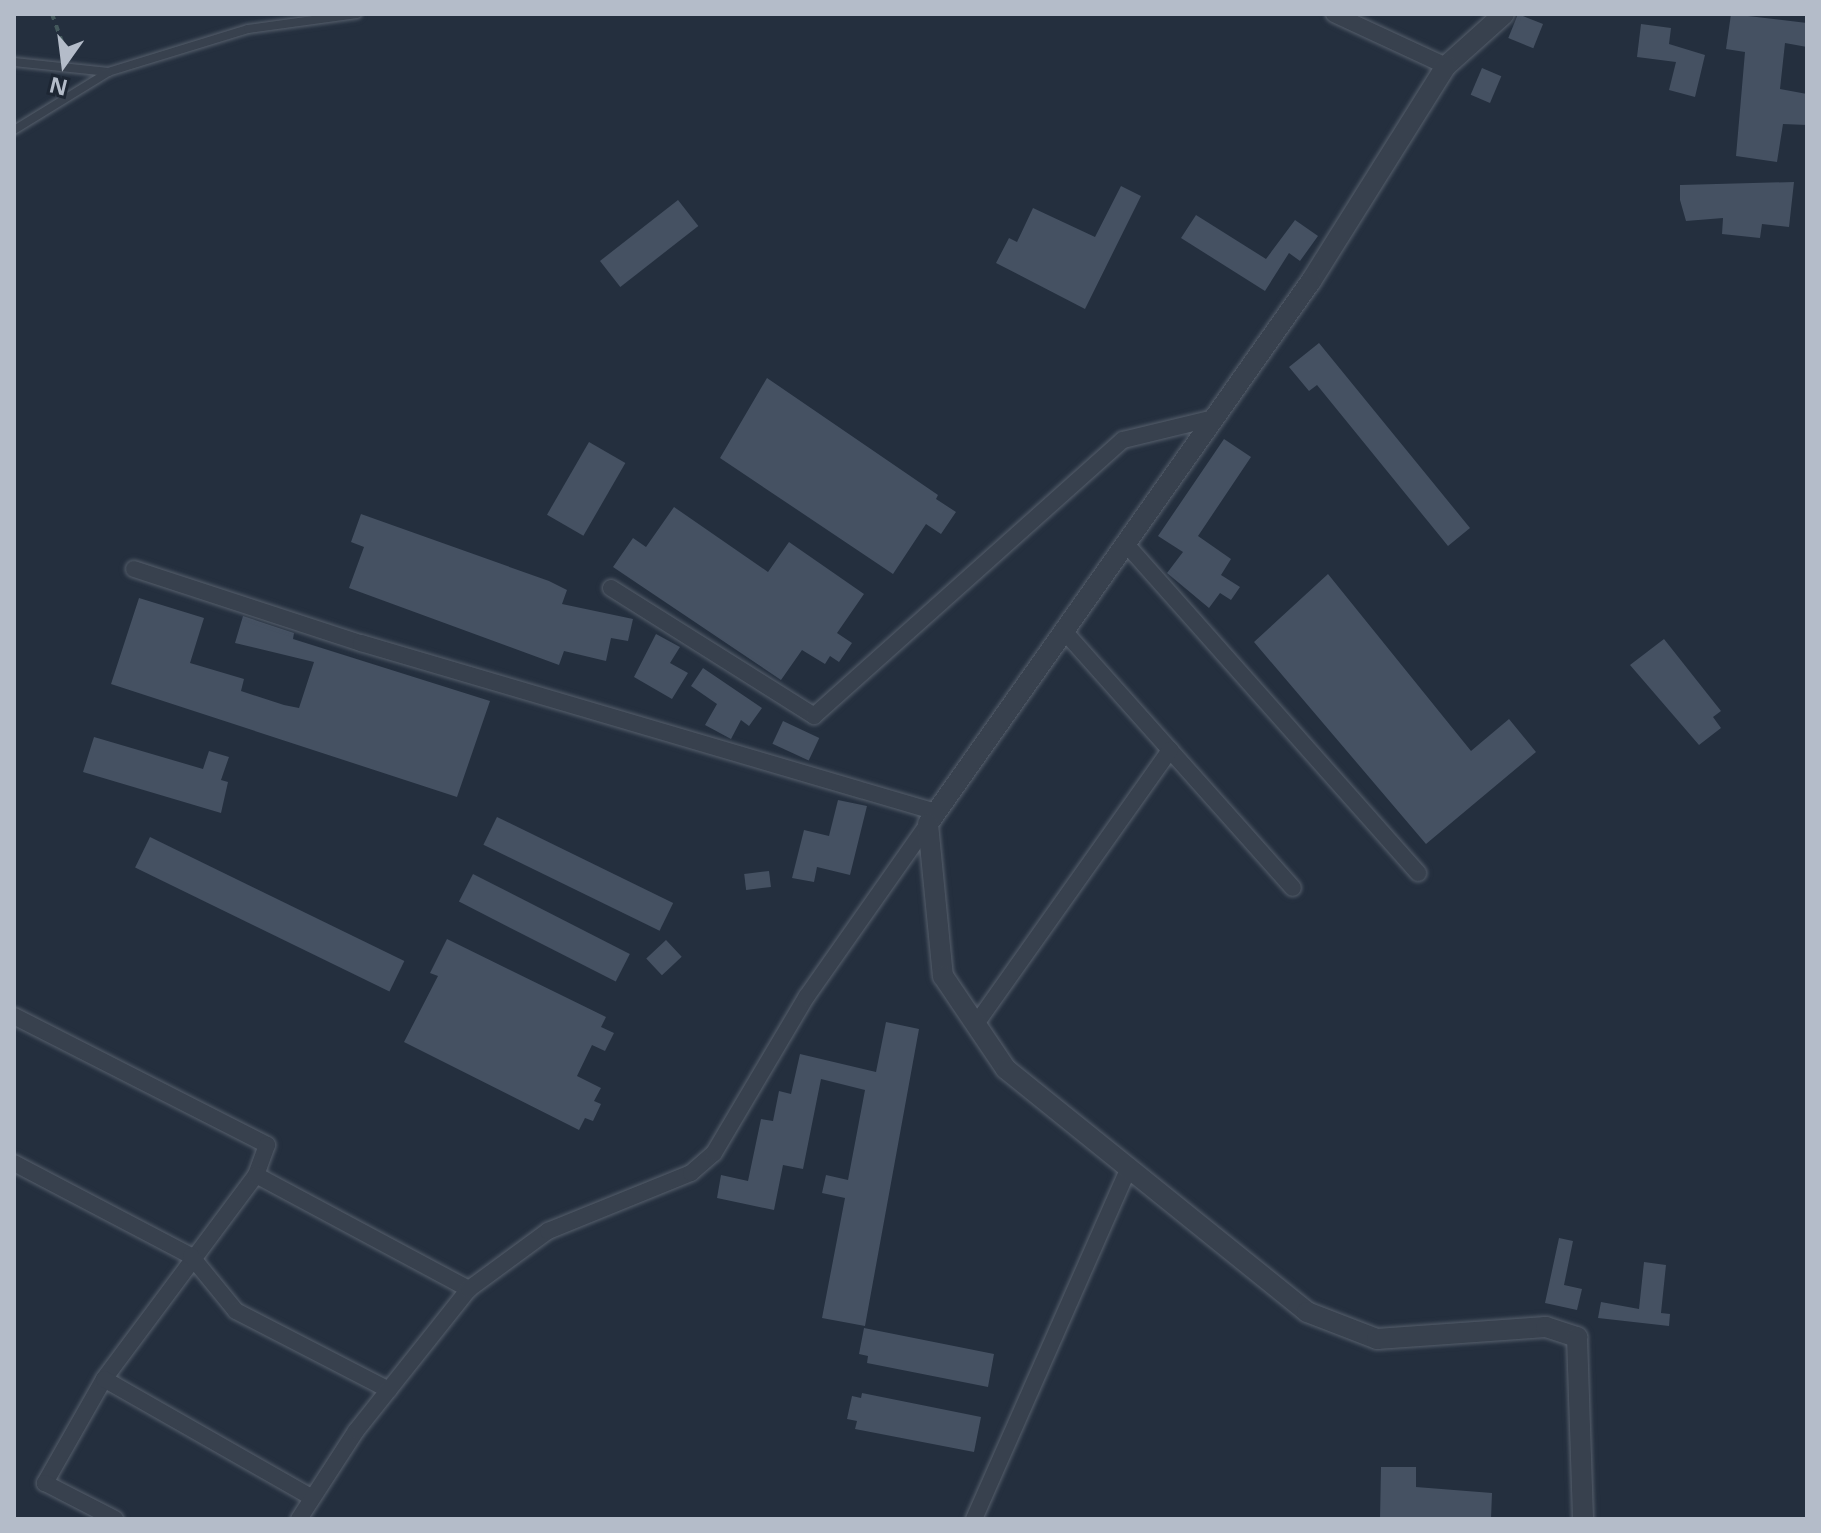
<!DOCTYPE html>
<html>
<head>
<meta charset="utf-8">
<style>
  body { margin:0 }
  #map { position:relative; width:1821px; height:1533px; overflow:hidden; background:#242f3e; font-family:"Open Sans",sans-serif }
  div>[style] { position:absolute }
  [style*='--x'] { left:calc(var(--x)*1px); top:calc(var(--y)*1px); width:calc(var(--w)*1px); rotate:calc(var(--a)*1deg) }
  .building>* { inset:0; background:#455162; transform-origin:0 0 }
  .path>* { height:4px; margin-top:-2px; transform-origin:0; background:repeating-linear-gradient(90deg,#44595c 0 6px,transparent 0 12px) }
  .roads { filter:drop-shadow(0 0 2px #565f6c) drop-shadow(0 0 2px #565f6c) }
  .service>* { height:8px; margin:-4px; padding:0 4px; transform-origin:4px; border-radius:4px; background:#38414e }
  .minor>* { height:16px; margin:-8px; padding:0 8px; transform-origin:8px; border-radius:8px; background:#38414e }
  .tertiary>* { height:20px; margin:-10px; padding:0 10px; transform-origin:10px; border-radius:10px; background:#38414e }
  span { translate:-50% -50%; white-space:nowrap; text-align:center; line-height:1.15; -webkit-text-stroke:7px #1d2633; paint-order:stroke }
  .frame { position:absolute; inset:0; border:16px solid #b4bcc9; pointer-events:none }
  .north { position:absolute; left:24px; top:24px; width:80px; height:80px; -webkit-text-stroke:6px #1d2633; paint-order:stroke; rotate:194deg; font-size:22px; font-weight:700; line-height:32px; text-align:center; color:#b4bcc9 }
  .north::after { content:''; display:block; margin:auto; width:28px; height:36px; background:#b4bcc9; clip-path:polygon(50% 0,100% 100%,50% 72%,0 100%) }
</style>
</head>
<body>
<div id="map">
  <div class="building">
    <i style="left:1518px;top:14px;width:27px;height:26px;rotate:22deg"></i>
    <i style="clip-path:polygon(1731px 14px,1807px 23px,1807px 47px,1785px 43px,1780px 89px,1807px 94px,1807px 125px,1783px 124px,1777px 162px,1736px 156px,1745px 52px,1726px 49px)"></i>
    <i style="clip-path:polygon(1641px 24px,1671px 28px,1669px 44px,1705px 55px,1695px 97px,1669px 90px,1676px 62px,1637px 57px)"></i>
    <i style="left:1482px;top:68px;width:21px;height:29px;rotate:23deg"></i>
    <i style="clip-path:polygon(1794px 182px,1789px 227px,1762px 224px,1760px 238px,1722px 234px,1723px 218px,1686px 221px,1680px 200px,1680px 185px)"></i>
    <i style="clip-path:polygon(1121px 186px,1141px 196px,1085px 309px,996px 263px,1009px 238px,1017px 242px,1033px 208px,1095px 237px)"></i>
    <i style="left:678px;top:200px;width:33px;height:99px;rotate:52deg"></i>
    <i style="clip-path:polygon(1196px 215px,1266px 259px,1295px 220px,1318px 236px,1300px 261px,1289px 253px,1265px 291px,1181px 238px)"></i>
    <i style="clip-path:polygon(1319px 343px,1470px 528px,1448px 546px,1317px 385px,1309px 391px,1289px 367px)"></i>
    <i style="clip-path:polygon(767px 378px,938px 495px,936px 499px,956px 512px,941px 534px,926px 524px,893px 574px,720px 458px)"></i>
    <i style="clip-path:polygon(1224px 439px,1251px 457px,1198px 536px,1231px 559px,1221px 575px,1240px 587px,1231px 600px,1220px 593px,1209px 608px,1167px 573px,1183px 552px,1158px 536px)"></i>
    <i style="left:589px;top:442px;width:42px;height:84px;rotate:30deg"></i>
    <i style="clip-path:polygon(674px 507px,768px 572px,789px 542px,864px 594px,837px 633px,852px 643px,839px 662px,830px 656px,825px 664px,802px 650px,781px 680px,613px 567px,633px 538px,646px 547px)"></i>
    <i style="clip-path:polygon(361px 514px,549px 581px,567px 590px,562px 604px,633px 619px,628px 641px,611px 638px,606px 661px,564px 651px,559px 665px,349px 588px,364px 547px,351px 542px)"></i>
    <i style="clip-path:polygon(1328px 574px,1471px 751px,1509px 719px,1536px 752px,1426px 844px,1254px 642px)"></i>
    <i style="clip-path:polygon(139px 598px,204px 618px,190px 663px,244px 679px,241px 691px,284px 705px,299px 708px,314px 662px,235px 643px,243px 616px,294px 633px,293px 639px,490px 701px,457px 797px,111px 684px)"></i>
    <i style="clip-path:polygon(656px 634px,680px 647px,670px 663px,688px 673px,672px 699px,634px 677px)"></i>
    <i style="clip-path:polygon(1664px 639px,1721px 711px,1713px 717px,1721px 728px,1699px 745px,1630px 665px)"></i>
    <i style="clip-path:polygon(703px 668px,762px 708px,749px 726px,741px 720px,731px 739px,705px 725px,717px 704px,691px 686px)"></i>
    <i style="left:783px;top:721px;width:40px;height:25px;rotate:25deg"></i>
    <i style="clip-path:polygon(94px 737px,203px 769px,209px 751px,229px 757px,221px 780px,228px 782px,221px 813px,83px 772px)"></i>
    <i style="clip-path:polygon(838px 800px,867px 806px,850px 875px,817px 867px,814px 882px,792px 878px,804px 830px,829px 836px)"></i>
    <i style="left:497px;top:817px;width:196px;height:31px;rotate:26deg"></i>
    <i style="left:150px;top:837px;width:283px;height:34px;rotate:26deg"></i>
    <i style="left:769px;top:871px;width:16px;height:25px;rotate:83deg"></i>
    <i style="left:473px;top:874px;width:176px;height:31px;rotate:27deg"></i>
    <i style="clip-path:polygon(447px 939px,606px 1017px,601px 1027px,614px 1033px,605px 1051px,592px 1045px,577px 1076px,601px 1088px,594px 1101px,601px 1104px,593px 1121px,585px 1118px,579px 1130px,404px 1042px,438px 976px,430px 973px)"></i>
    <i style="left:666px;top:940px;width:23px;height:27px;rotate:47deg"></i>
    <i style="clip-path:polygon(886px 1022px,919px 1029px,865px 1326px,822px 1318px,845px 1198px,822px 1193px,826px 1175px,848px 1180px,865px 1090px,821px 1079px,803px 1169px,783px 1165px,774px 1210px,717px 1198px,721px 1175px,748px 1181px,761px 1119px,773px 1121px,779px 1091px,791px 1094px,800px 1054px,876px 1072px)"></i>
    <i style="clip-path:polygon(1559px 1238px,1573px 1241px,1564px 1285px,1582px 1289px,1577px 1310px,1545px 1303px)"></i>
    <i style="clip-path:polygon(1644px 1262px,1666px 1265px,1661px 1313px,1670px 1314px,1669px 1326px,1598px 1318px,1601px 1302px,1639px 1309px)"></i>
    <i style="clip-path:polygon(864px 1328px,994px 1354px,988px 1387px,867px 1363px,868px 1356px,859px 1354px)"></i>
    <i style="clip-path:polygon(862px 1393px,981px 1417px,974px 1452px,855px 1429px,857px 1421px,847px 1419px,852px 1396px,861px 1398px)"></i>
    <i style="clip-path:polygon(1381px 1467px,1416px 1467px,1416px 1487px,1492px 1493px,1491px 1519px,1380px 1519px)"></i>
  </div>
  <div class="path">
    <i style="--x:52;--y:14;--w:41;--a:70.3"></i>
  </div>
  <div class="roads">
    <div class="service">
      <i style="--x:14;--y:62;--w:95;--a:6.1"></i>
      <i style="--x:108;--y:72;--w:146;--a:-17.1"></i>
      <i style="--x:248;--y:29;--w:110;--a:-7.8"></i>
      <i style="--x:14;--y:130;--w:109;--a:-31.5"></i>
    </div>
    <div class="minor">
      <i style="--x:1334;--y:14;--w:123;--a:24.9"></i>
      <i style="--x:1126;--y:544;--w:440;--a:48.4"></i>
      <i style="--x:134;--y:569;--w:239;--a:18.1"></i>
      <i style="--x:361;--y:643;--w:599;--a:16.38"></i>
      <i style="--x:611;--y:588;--w:240;--a:32.2"></i>
      <i style="--x:814;--y:716;--w:414;--a:-41.8"></i>
      <i style="--x:1123;--y:440;--w:94;--a:-13.6"></i>
      <i style="--x:1064;--y:631;--w:344;--a:48.3"></i>
      <i style="--x:14;--y:1016;--w:284;--a:27"></i>
      <i style="--x:267;--y:1145;--w:32;--a:110"></i>
      <i style="--x:256;--y:1175;--w:254;--a:126.7"></i>
      <i style="--x:104;--y:1379;--w:120;--a:119.6"></i>
      <i style="--x:45;--y:1483;--w:79;--a:27.2"></i>
      <i style="--x:976;--y:1024;--w:336;--a:-54.7"></i>
      <i style="--x:14;--y:1163;--w:200;--a:27.7"></i>
      <i style="--x:191;--y:1256;--w:71;--a:50.7"></i>
      <i style="--x:236;--y:1311;--w:172;--a:27.3"></i>
      <i style="--x:256;--y:1175;--w:242;--a:28.2"></i>
      <i style="--x:104;--y:1379;--w:238;--a:29.7"></i>
      <i style="--x:299;--y:1519;--w:105;--a:-57.1"></i>
      <i style="--x:356;--y:1431;--w:181;--a:-51.5"></i>
      <i style="--x:469;--y:1289;--w:98;--a:-36.3"></i>
      <i style="--x:548;--y:1231;--w:154;--a:-22.1"></i>
      <i style="--x:691;--y:1173;--w:30;--a:-41"></i>
      <i style="--x:714;--y:1153;--w:182;--a:-59.4"></i>
      <i style="--x:807;--y:996;--w:210;--a:-54.9"></i>
      <i style="--x:974;--y:1519;--w:384;--a:-66.2"></i>
    </div>
    <div class="tertiary">
      <i style="--x:1504;--y:14;--w:78;--a:138.1"></i>
      <i style="--x:1446;--y:66;--w:254;--a:122.1"></i>
      <i style="--x:1311;--y:281;--w:664;--a:125.2"></i>
      <i style="--x:928;--y:824;--w:153;--a:84.4"></i>
      <i style="--x:943;--y:976;--w:112;--a:55.9"></i>
      <i style="--x:1006;--y:1069;--w:387;--a:38.9"></i>
      <i style="--x:1307;--y:1312;--w:75;--a:21.1"></i>
      <i style="--x:1377;--y:1339;--w:169;--a:-4.1"></i>
      <i style="--x:1546;--y:1327;--w:33;--a:18"></i>
      <i style="--x:1577;--y:1337;--w:182;--a:88.1"></i>
    </div>
  </div>
  <div class="frame"></div>
  <div class="north">N</div>
</div>
</body>
</html>
